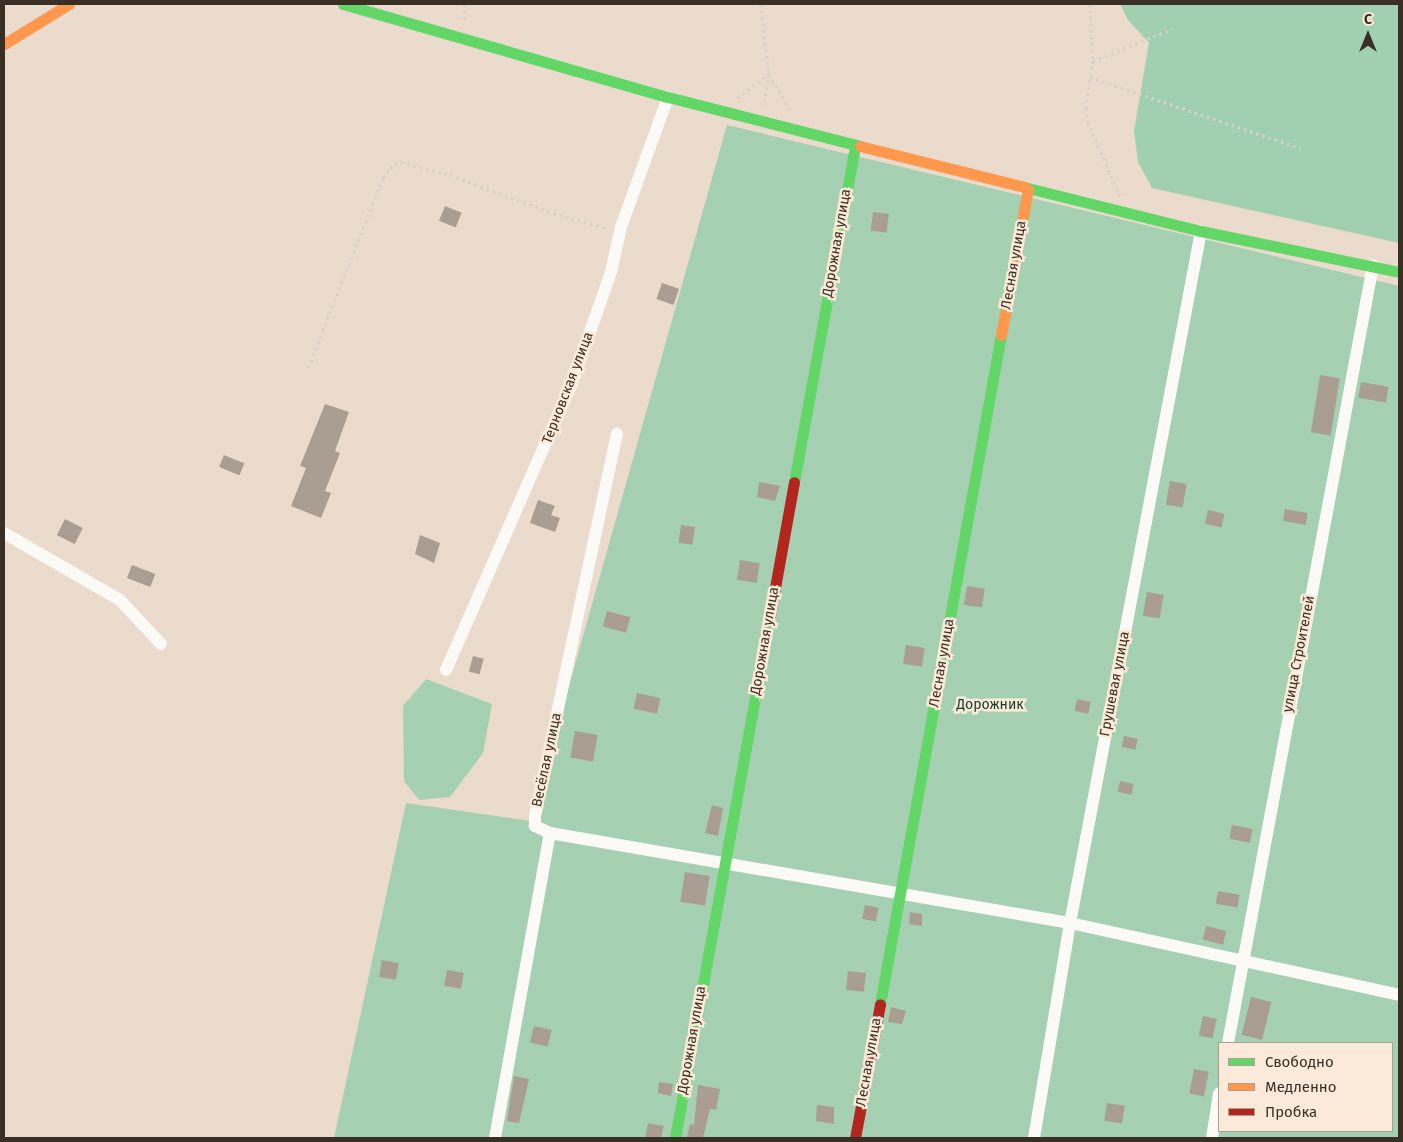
<!DOCTYPE html>
<html>
<head>
<meta charset="utf-8">
<style>
  body { margin:0 }
  #map { position:relative; width:1403px; height:1142px; overflow:hidden; background:#eadbcc; font-family:"Fira Sans",sans-serif }
  div>[style] { position:absolute }
  [style*='--x'] { left:calc(var(--x)*1px); top:calc(var(--y)*1px); width:calc(var(--w)*1px); rotate:calc(var(--a)*1deg) }
  .green>* { inset:0; background:#a5d0b2 }
  .forest>* { inset:0; background:#a1d0b0 }
  .building>* { inset:0; background:#aa9e92; transform-origin:0 0 }
  .path>* { height:2.5px; margin-top:-1.25px; transform-origin:0; background:repeating-linear-gradient(90deg,#d6d1cc 0 2.5px,transparent 0 6.5px) }
  .street>* { height:12px; margin:-6px; padding:0 6px; transform-origin:6px; border-radius:6px; background:#fcfaf7 }
  .fast>* { height:11px; margin:-5.5px; padding:0 5.5px; transform-origin:5.5px; border-radius:5.5px; background:#63d668 }
  .slow>* { height:11px; margin:-5.5px; padding:0 5.5px; transform-origin:5.5px; border-radius:5.5px; background:#ff974d }
  .jam>* { height:11px; margin:-5.5px; padding:0 5.5px; transform-origin:5.5px; border-radius:5.5px; background:#b3261e }
  span { translate:-50% -50%; white-space:nowrap; text-align:center; line-height:1.15; -webkit-text-stroke:5px #fbead9; paint-order:stroke }
  .street-label { font-size:14px; color:#3a2f24 }
  .park-label { font-size:14px; color:#113c29 }
  .frame { position:absolute; inset:0; border:5px solid #3a2f24; pointer-events:none }
  .legend { position:absolute; left:1218px; top:1042px; width:175px; height:90px; box-sizing:border-box; background:#fbead9; border:1px solid #ae9f91; margin:0; padding:6px 9px; list-style:none; font-size:15px; color:#3a2f24 }
  .legend li { display:flex; align-items:center; gap:10px; height:25px }
  .legend b { width:25px; border:1px solid #ae9f91 }
  .north { position:absolute; left:1343px; top:10px; width:50px; height:50px; -webkit-text-stroke:4px #fbead9; paint-order:stroke; rotate:0deg; font-size:14px; font-weight:700; line-height:20px; text-align:center; color:#3a2f24 }
  .north::after { content:''; display:block; margin:auto; width:18px; height:22px; background:#3a2f24; clip-path:polygon(50% 0,100% 100%,50% 72%,0 100%) }
</style>
</head>
<body>
<div id="map">
  <div class="green">
    <i style="clip-path:polygon(evenodd,727px 125px,1399px 286px,1399px 1138px,334px 1138px,406px 803px,531px 821px,727px 125px,1219px 1043px,1392px 1043px,1392px 1131px,1219px 1131px,1219px 1043px)"></i>
    <i style="clip-path:polygon(426px 679px,492px 704px,483px 753px,450px 797px,419px 800px,404px 781px,403px 706px)"></i>
  </div>
  <div class="forest">
    <i style="clip-path:polygon(1120px 4px,1399px 4px,1399px 243px,1152px 188px,1138px 162px,1134px 131px,1149px 43px,1128px 20px)"></i>
  </div>
  <div class="building">
    <i style="left:445px;top:206px;width:18px;height:16px;rotate:22deg"></i>
    <i style="left:873px;top:212px;width:16px;height:19px;rotate:7deg"></i>
    <i style="left:662px;top:283px;width:18px;height:17px;rotate:19deg"></i>
    <i style="left:1320px;top:375px;width:20px;height:58px;rotate:9deg"></i>
    <i style="left:1361px;top:382px;width:28px;height:16px;rotate:10deg"></i>
    <i style="clip-path:polygon(325px 404px,349px 412px,335px 451px,340px 453px,325px 491px,331px 493px,321px 518px,291px 506px,306px 468px,300px 466px)"></i>
    <i style="left:224px;top:455px;width:22px;height:13px;rotate:22deg"></i>
    <i style="left:1170px;top:481px;width:17px;height:24px;rotate:10deg"></i>
    <i style="clip-path:polygon(759px 482px,780px 486px,775px 501px,757px 497px)"></i>
    <i style="clip-path:polygon(538px 500px,555px 506px,551px 515px,560px 518px,555px 532px,530px 523px)"></i>
    <i style="left:1285px;top:509px;width:23px;height:12px;rotate:10deg"></i>
    <i style="left:1208px;top:510px;width:17px;height:14px;rotate:13deg"></i>
    <i style="left:65px;top:519px;width:20px;height:18px;rotate:27deg"></i>
    <i style="left:681px;top:525px;width:14px;height:18px;rotate:8deg"></i>
    <i style="clip-path:polygon(420px 535px,440px 543px,434px 563px,415px 554px)"></i>
    <i style="left:740px;top:560px;width:20px;height:20px;rotate:9deg"></i>
    <i style="left:132px;top:565px;width:25px;height:14px;rotate:21deg"></i>
    <i style="left:967px;top:586px;width:18px;height:19px;rotate:9deg"></i>
    <i style="left:1147px;top:592px;width:17px;height:24px;rotate:10deg"></i>
    <i style="left:607px;top:611px;width:24px;height:16px;rotate:15deg"></i>
    <i style="left:906px;top:645px;width:19px;height:19px;rotate:9deg"></i>
    <i style="left:473px;top:656px;width:11px;height:16px;rotate:15deg"></i>
    <i style="left:637px;top:693px;width:24px;height:16px;rotate:12deg"></i>
    <i style="left:1077px;top:699px;width:14px;height:12px;rotate:12deg"></i>
    <i style="left:575px;top:731px;width:23px;height:27px;rotate:10deg"></i>
    <i style="left:1124px;top:736px;width:14px;height:11px;rotate:12deg"></i>
    <i style="left:1120px;top:781px;width:14px;height:11px;rotate:12deg"></i>
    <i style="clip-path:polygon(712px 805px,723px 808px,718px 836px,705px 833px)"></i>
    <i style="left:1232px;top:825px;width:21px;height:14px;rotate:11deg"></i>
    <i style="left:685px;top:872px;width:25px;height:30px;rotate:9deg"></i>
    <i style="left:1218px;top:891px;width:22px;height:13px;rotate:10deg"></i>
    <i style="left:865px;top:905px;width:14px;height:14px;rotate:12deg"></i>
    <i style="clip-path:polygon(910px 912px,922px 914px,922px 926px,909px 924px)"></i>
    <i style="left:1206px;top:926px;width:21px;height:14px;rotate:14deg"></i>
    <i style="left:382px;top:960px;width:17px;height:17px;rotate:10deg"></i>
    <i style="left:447px;top:970px;width:17px;height:16px;rotate:10deg"></i>
    <i style="left:848px;top:971px;width:18px;height:19px;rotate:6deg"></i>
    <i style="left:1251px;top:997px;width:21px;height:39px;rotate:14deg"></i>
    <i style="clip-path:polygon(891px 1007px,906px 1011px,902px 1024px,888px 1022px)"></i>
    <i style="left:1203px;top:1016px;width:14px;height:20px;rotate:12deg"></i>
    <i style="left:534px;top:1026px;width:18px;height:17px;rotate:13deg"></i>
    <i style="left:1194px;top:1069px;width:15px;height:25px;rotate:11deg"></i>
    <i style="clip-path:polygon(514px 1076px,529px 1079px,519px 1123px,507px 1121px)"></i>
    <i style="clip-path:polygon(659px 1082px,673px 1084px,671px 1096px,658px 1093px)"></i>
    <i style="clip-path:polygon(698px 1085px,720px 1089px,716px 1110px,710px 1109px,703px 1138px,687px 1138px,690px 1124px,694px 1125px)"></i>
    <i style="left:1107px;top:1103px;width:18px;height:18px;rotate:9deg"></i>
    <i style="clip-path:polygon(817px 1105px,834px 1107px,834px 1124px,816px 1121px)"></i>
    <i style="clip-path:polygon(648px 1123px,664px 1126px,661px 1138px,645px 1138px)"></i>
  </div>
  <div class="path">
    <i style="--x:465;--y:4;--w:19;--a:90"></i>
    <i style="--x:761;--y:4;--w:70;--a:83.5"></i>
    <i style="--x:769;--y:74;--w:33;--a:99"></i>
    <i style="--x:1090;--y:4;--w:57;--a:87"></i>
    <i style="--x:1093;--y:61;--w:48;--a:98.5"></i>
    <i style="--x:1086;--y:108;--w:14;--a:82"></i>
    <i style="--x:1088;--y:122;--w:80;--a:66.3"></i>
    <i style="--x:1093;--y:61;--w:85;--a:-22.1"></i>
    <i style="--x:1090;--y:77;--w:222;--a:18.7"></i>
    <i style="--x:737;--y:98;--w:40;--a:-37"></i>
    <i style="--x:769;--y:74;--w:44;--a:59.9"></i>
    <i style="--x:308;--y:368;--w:204;--a:-68.5"></i>
    <i style="--x:383;--y:178;--w:12;--a:-55"></i>
    <i style="--x:390;--y:168;--w:13;--a:-29"></i>
    <i style="--x:401;--y:162;--w:44;--a:14.3"></i>
    <i style="--x:444;--y:173;--w:129;--a:20"></i>
    <i style="--x:565;--y:217;--w:43;--a:14.7"></i>
  </div>
  <div class="street">
    <i style="--x:4;--y:533;--w:134;--a:30"></i>
    <i style="--x:120;--y:600;--w:60;--a:47"></i>
    <i style="--x:446;--y:670;--w:313;--a:-66.3"></i>
    <i style="--x:572;--y:383;--w:118;--a:-70.6"></i>
    <i style="--x:611;--y:272;--w:46;--a:-77.5"></i>
    <i style="--x:621;--y:227;--w:138;--a:-70.1"></i>
    <i style="--x:550;--y:833;--w:528;--a:9.82"></i>
    <i style="--x:1070;--y:923;--w:337;--a:12.3"></i>
    <i style="--x:1228;--y:1043;--w:791;--a:-79.44"></i>
    <i style="--x:495;--y:1138;--w:310;--a:-79.8"></i>
    <i style="--x:550;--y:833;--w:17;--a:-155"></i>
    <i style="--x:535;--y:826;--w:10;--a:-90"></i>
    <i style="--x:535;--y:816;--w:391;--a:-77.9"></i>
    <i style="--x:1034;--y:1138;--w:218;--a:-80.5"></i>
    <i style="--x:1070;--y:923;--w:704;--a:-79.28"></i>
    <i style="--x:1212;--y:1138;--w:45;--a:-81"></i>
  </div>
  <div class="fast">
    <i style="--x:343;--y:4;--w:338;--a:16"></i>
    <i style="--x:668;--y:97;--w:198;--a:14.3"></i>
    <i style="--x:1024;--y:187;--w:182;--a:14"></i>
    <i style="--x:1201;--y:231;--w:202;--a:11.7"></i>
    <i style="--x:794;--y:482;--w:342;--a:-79.7"></i>
    <i style="--x:880;--y:1004;--w:680;--a:-79.75"></i>
    <i style="--x:675;--y:1138;--w:525;--a:-79.7"></i>
  </div>
  <div class="slow">
    <i style="--x:4;--y:44;--w:76;--a:-31.6"></i>
    <i style="--x:860;--y:146;--w:169;--a:14"></i>
    <i style="--x:1001;--y:335;--w:148;--a:-79.5"></i>
  </div>
  <div class="jam">
    <i style="--x:769;--y:621;--w:141;--a:-79.8"></i>
    <i style="--x:855;--y:1138;--w:136;--a:-79.4"></i>
  </div>
  <div class="street-label">
    <span style="left:837px;top:243px;rotate:-80deg">Дорожная улица</span>
    <span style="left:1014px;top:265px;rotate:-80deg">Лесная улица</span>
    <span style="left:568px;top:388px;rotate:-69deg">Терновская улица</span>
    <span style="left:765px;top:641px;rotate:-80deg">Дорожная улица</span>
    <span style="left:1299px;top:654px;rotate:-79deg">улица Строителей</span>
    <span style="left:942px;top:663px;rotate:-80deg">Лесная улица</span>
    <span style="left:1115px;top:684px;rotate:-79deg">Грушевая улица</span>
    <span style="left:547px;top:760px;rotate:-78deg">Весёлая улица</span>
    <span style="left:692px;top:1040px;rotate:-80deg">Дорожная улица</span>
    <span style="left:869px;top:1062px;rotate:-80deg">Лесная улица</span>
  </div>
  <div class="park-label">
    <span style="left:990px;top:705px">Дорожник</span>
  </div>
  <div class="frame"></div>
  <ul class="legend">
  <li><b style="height:6px;background:#63d668"></b>Свободно</li>
  <li><b style="height:6px;background:#ff974d"></b>Медленно</li>
  <li><b style="height:6px;background:#b3261e"></b>Пробка</li>
  </ul>
  <div class="north">С</div>
</div>
</body>
</html>
